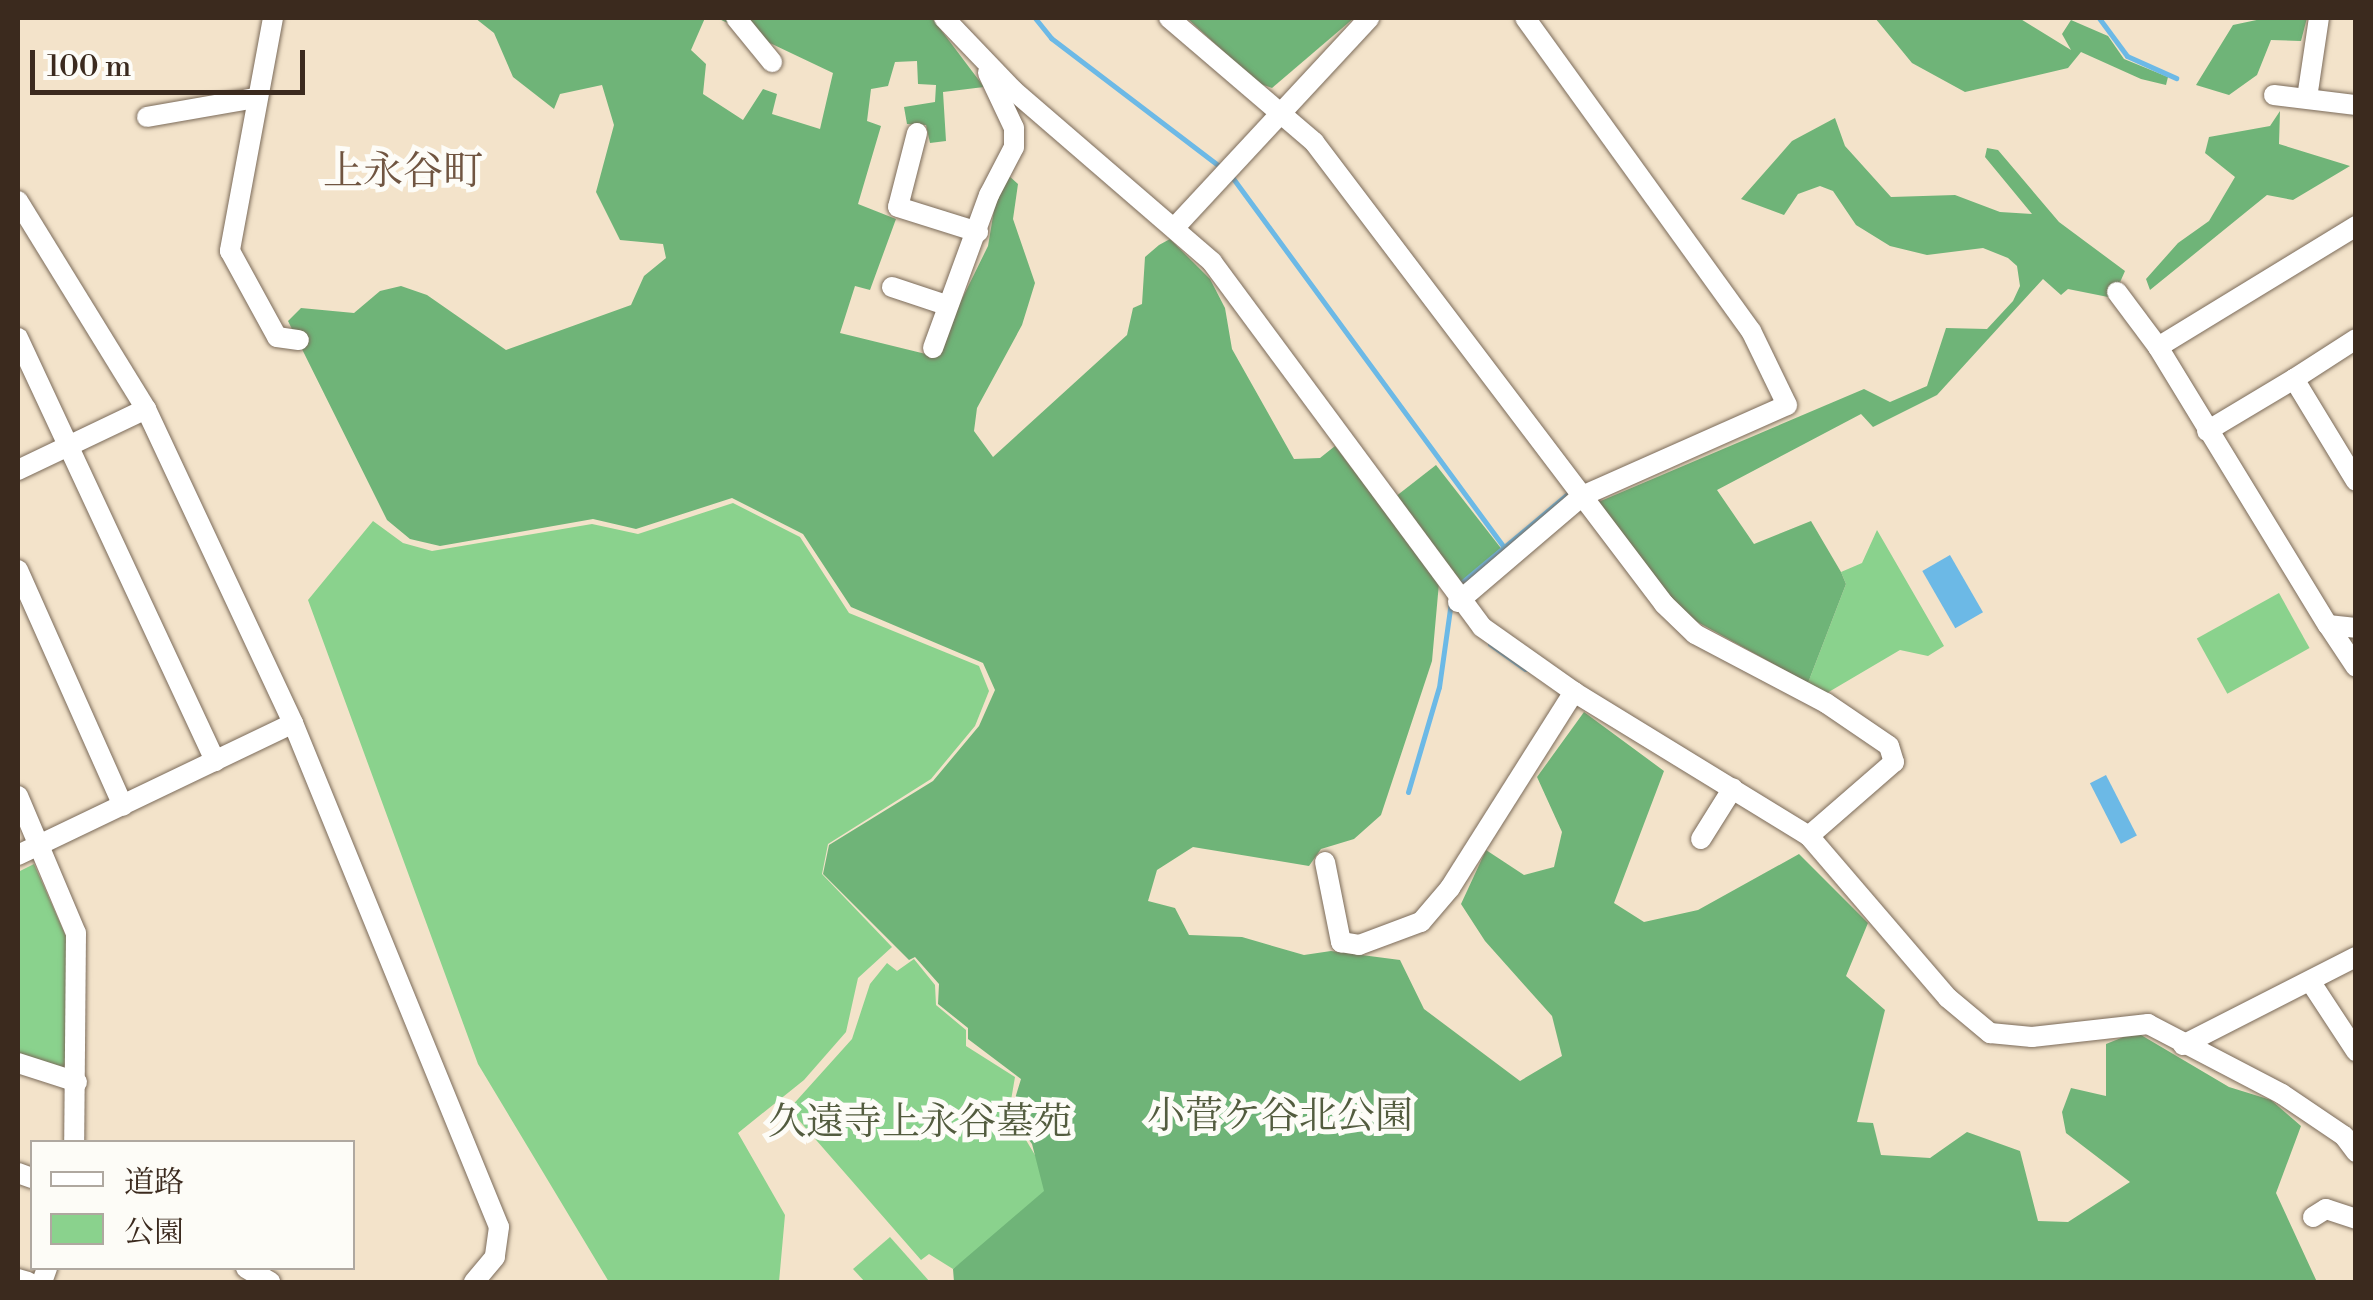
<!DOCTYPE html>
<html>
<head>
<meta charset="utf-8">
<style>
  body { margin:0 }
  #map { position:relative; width:2373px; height:1300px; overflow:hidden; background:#f3e3ca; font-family:"Libre Bodoni","Noto Serif JP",serif }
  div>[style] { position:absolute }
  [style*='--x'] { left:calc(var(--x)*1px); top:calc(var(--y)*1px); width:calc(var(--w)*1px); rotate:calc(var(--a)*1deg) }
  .green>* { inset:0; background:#8ad28d; transform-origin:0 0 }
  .forest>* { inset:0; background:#6fb478; transform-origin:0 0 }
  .water>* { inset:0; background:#6cb9e6; transform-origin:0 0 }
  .stream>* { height:5px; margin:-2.5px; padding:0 2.5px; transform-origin:2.5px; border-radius:2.5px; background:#6cb9e6 }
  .roads { filter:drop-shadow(0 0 2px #7b6b5a) drop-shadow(0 0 2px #7b6b5a) }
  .minor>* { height:20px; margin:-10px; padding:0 10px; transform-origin:10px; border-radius:10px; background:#fff }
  span { translate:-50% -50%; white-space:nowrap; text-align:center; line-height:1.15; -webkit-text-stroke:10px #fdfcf7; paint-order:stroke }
  .park-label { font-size:38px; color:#535c3f }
  .neighbourhood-label { font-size:40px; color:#705541 }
  .frame { position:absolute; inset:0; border:20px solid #3b2a1e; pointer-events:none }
  .legend { position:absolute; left:30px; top:1140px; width:325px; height:130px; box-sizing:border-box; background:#fdfcf7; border:2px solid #afa8a0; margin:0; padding:12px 18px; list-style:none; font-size:30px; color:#3b2a1e }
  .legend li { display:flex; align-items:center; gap:20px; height:50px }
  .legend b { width:50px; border:2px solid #afa8a0 }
  .scale { position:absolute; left:30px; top:50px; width:275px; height:45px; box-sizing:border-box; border:5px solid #3b2a1e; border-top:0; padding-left:12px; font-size:30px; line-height:35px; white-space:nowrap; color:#3b2a1e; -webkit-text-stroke:8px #fdfcf7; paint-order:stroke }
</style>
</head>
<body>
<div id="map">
  <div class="green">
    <i style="clip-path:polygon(733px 503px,800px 537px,849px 613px,979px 666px,989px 691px,975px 726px,931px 779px,828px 844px,822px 874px,892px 947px,858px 978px,846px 1032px,804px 1080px,738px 1133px,785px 1215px,779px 1282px,609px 1282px,478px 1064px,308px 600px,373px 521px,403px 543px,432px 551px,592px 524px,638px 534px)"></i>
    <i style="clip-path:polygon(1877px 530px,1944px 646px,1928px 656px,1900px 650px,1827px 693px,1808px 683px,1846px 584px,1841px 572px,1862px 563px)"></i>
    <i style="left:2279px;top:593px;width:63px;height:94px;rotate:61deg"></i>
    <i style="clip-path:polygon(34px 864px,67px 939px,66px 1067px,59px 1071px,18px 1058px,18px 872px)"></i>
    <i style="clip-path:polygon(914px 959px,935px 985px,936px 1005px,966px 1030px,966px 1046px,1015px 1077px,1009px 1112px,1038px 1160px,1045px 1191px,1036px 1206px,953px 1269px,929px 1254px,921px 1260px,789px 1109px,852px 1039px,870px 984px,887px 963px,897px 971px)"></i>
    <i style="clip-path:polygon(890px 1237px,930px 1282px,865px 1282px,853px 1269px)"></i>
  </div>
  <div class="forest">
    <i style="clip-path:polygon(475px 18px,705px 18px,691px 50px,706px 64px,703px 94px,743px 120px,763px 89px,777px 94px,772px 114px,820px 129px,833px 73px,717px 18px,932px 18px,984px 87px,943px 92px,946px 141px,930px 143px,926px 125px,907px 124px,904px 107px,935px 102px,936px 85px,918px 84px,917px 61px,895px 62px,888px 86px,871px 89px,867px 121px,881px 126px,858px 204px,896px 219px,870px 290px,855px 286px,840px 333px,934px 356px,988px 246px,997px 192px,1008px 175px,1018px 184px,1013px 219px,1035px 283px,1022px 325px,977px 408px,974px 431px,993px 457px,1127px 335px,1133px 308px,1142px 304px,1145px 257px,1159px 245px,1170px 239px,1210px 279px,1225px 308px,1232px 349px,1294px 459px,1320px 458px,1335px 446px,1439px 583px,1432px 661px,1381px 815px,1354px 839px,1321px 849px,1309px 866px,1193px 847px,1157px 870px,1148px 901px,1175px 908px,1189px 935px,1242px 937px,1304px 955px,1331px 951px,1400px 960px,1424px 1009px,1520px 1081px,1562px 1056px,1552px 1016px,1485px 941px,1461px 904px,1486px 850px,1524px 875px,1554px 867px,1562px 832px,1537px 777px,1584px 712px,1664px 771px,1614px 903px,1644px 922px,1698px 910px,1799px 854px,1868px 923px,1846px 976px,1885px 1010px,1857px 1122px,1873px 1123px,1881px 1155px,1930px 1158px,1967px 1132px,2020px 1151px,2038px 1221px,2068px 1222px,2130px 1182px,2066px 1133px,2062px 1112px,2071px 1088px,2106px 1096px,2106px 1044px,2136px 1032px,2229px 1087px,2271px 1100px,2301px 1126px,2276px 1193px,2317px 1282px,954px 1282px,953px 1269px,1044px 1191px,1032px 1144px,1010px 1115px,1021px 1079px,968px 1039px,968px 1028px,938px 1004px,939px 984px,915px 957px,909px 960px,823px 874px,829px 845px,933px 781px,979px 726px,995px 690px,983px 663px,851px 607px,803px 534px,732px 498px,636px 529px,593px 519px,440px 546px,410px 539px,387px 520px,288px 321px,301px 308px,354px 313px,380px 291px,401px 286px,427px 295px,506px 350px,631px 305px,644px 276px,666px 258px,663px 244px,620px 240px,596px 192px,614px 125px,602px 85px,560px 94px,554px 109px,513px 77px,494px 33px)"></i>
    <i style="clip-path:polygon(1187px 18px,1354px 18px,1272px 88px,1258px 83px)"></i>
    <i style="clip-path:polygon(1875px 18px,2019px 18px,2071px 50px,2062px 34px,2071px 20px,2108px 36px,2124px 59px,2168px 77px,2166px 85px,2141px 79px,2081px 52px,2068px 68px,1965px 92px,1912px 63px)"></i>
    <i style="clip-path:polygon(2266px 18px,2307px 18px,2301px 41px,2271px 40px,2257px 75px,2229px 95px,2196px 85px,2233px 25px)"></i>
    <i style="clip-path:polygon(2280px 111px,2279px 144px,2350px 166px,2293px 200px,2267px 195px,2150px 290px,2146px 279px,2178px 243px,2209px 221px,2235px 177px,2205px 153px,2209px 137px,2270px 126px)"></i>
    <i style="clip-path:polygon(1835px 118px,1845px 146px,1891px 197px,1955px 195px,2000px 212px,2032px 214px,1985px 157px,1987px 148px,1998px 150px,2059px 222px,2125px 271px,2113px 298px,2068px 289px,2061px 295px,2043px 279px,1937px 395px,1873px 427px,1861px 414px,1717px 490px,1754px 544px,1811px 521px,1841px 572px,1846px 584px,1808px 683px,1692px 619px,1670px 600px,1596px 503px,1864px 389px,1890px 402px,1927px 386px,1946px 328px,1987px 329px,2013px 301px,2020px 286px,2017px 266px,2008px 258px,1983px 248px,1927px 255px,1890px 246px,1856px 225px,1833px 191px,1820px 186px,1798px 194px,1784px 215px,1741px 199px,1792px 141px)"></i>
    <i style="left:1436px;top:465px;width:110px;height:52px;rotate:52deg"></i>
  </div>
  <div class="water">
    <i style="left:1950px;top:555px;width:66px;height:32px;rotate:60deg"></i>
    <i style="left:2106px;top:775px;width:68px;height:18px;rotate:63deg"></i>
  </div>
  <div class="stream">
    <i style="--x:1035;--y:18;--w:26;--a:51"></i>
    <i style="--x:1051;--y:38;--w:218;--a:37.3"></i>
    <i style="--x:2099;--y:18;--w:47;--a:53.6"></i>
    <i style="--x:2127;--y:56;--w:54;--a:24.2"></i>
    <i style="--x:1232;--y:177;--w:456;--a:53.7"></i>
    <i style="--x:1460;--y:584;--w:143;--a:-39.9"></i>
    <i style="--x:1490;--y:644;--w:43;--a:35.5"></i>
    <i style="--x:1408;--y:792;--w:109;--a:-73.6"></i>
    <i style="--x:1439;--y:687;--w:86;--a:-82"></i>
  </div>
  <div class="roads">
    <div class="minor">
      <i style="--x:273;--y:18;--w:237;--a:100.5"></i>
      <i style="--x:230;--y:251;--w:98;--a:61.3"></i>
      <i style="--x:277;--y:337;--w:22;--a:8"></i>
      <i style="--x:736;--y:18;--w:57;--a:50.7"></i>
      <i style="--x:944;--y:18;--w:100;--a:46.2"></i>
      <i style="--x:1013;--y:90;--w:263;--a:40.8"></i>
      <i style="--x:1212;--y:262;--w:454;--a:53.5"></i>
      <i style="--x:1482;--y:627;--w:113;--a:35.2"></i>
      <i style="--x:1574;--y:692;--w:276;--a:31.5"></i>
      <i style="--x:1809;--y:836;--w:213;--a:49.4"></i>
      <i style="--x:1948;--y:998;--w:55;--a:39.8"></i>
      <i style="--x:1990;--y:1033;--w:42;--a:5.4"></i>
      <i style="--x:2032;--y:1037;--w:117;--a:-6.4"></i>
      <i style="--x:2148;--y:1024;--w:151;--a:27.6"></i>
      <i style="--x:2282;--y:1094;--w:75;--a:34.1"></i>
      <i style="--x:2344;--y:1136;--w:20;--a:53"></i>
      <i style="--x:1169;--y:18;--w:191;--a:40.5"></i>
      <i style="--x:1314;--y:142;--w:580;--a:52.85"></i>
      <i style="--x:1664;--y:604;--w:43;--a:44.1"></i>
      <i style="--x:1695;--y:634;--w:148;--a:27.8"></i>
      <i style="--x:1826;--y:703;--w:76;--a:34.3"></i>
      <i style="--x:1889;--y:746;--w:17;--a:73"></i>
      <i style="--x:1894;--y:762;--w:113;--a:139"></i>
      <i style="--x:2274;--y:95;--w:83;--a:7"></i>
      <i style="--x:2307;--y:98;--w:81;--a:-81.5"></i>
      <i style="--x:147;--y:117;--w:111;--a:-9.9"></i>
      <i style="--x:917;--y:133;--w:76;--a:104.4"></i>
      <i style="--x:898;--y:207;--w:84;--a:17.4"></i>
      <i style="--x:18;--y:201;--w:244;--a:58.4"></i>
      <i style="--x:146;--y:409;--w:347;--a:64.9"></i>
      <i style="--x:293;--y:723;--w:544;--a:67.77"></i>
      <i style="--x:499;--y:1227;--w:30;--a:98"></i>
      <i style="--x:495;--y:1257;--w:33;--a:130"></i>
      <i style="--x:1176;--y:226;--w:284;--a:-47.1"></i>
      <i style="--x:892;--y:287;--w:57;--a:18.4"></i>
      <i style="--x:2117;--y:292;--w:69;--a:53.3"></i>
      <i style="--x:2158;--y:347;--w:326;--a:58.6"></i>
      <i style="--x:2328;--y:625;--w:28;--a:6"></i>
      <i style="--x:18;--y:338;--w:467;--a:65"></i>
      <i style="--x:2158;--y:347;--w:232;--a:-31.4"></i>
      <i style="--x:933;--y:348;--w:163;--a:-69.9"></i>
      <i style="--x:989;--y:195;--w:54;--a:-62.5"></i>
      <i style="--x:1014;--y:147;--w:19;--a:-90"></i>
      <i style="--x:1014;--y:128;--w:61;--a:-115.3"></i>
      <i style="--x:2294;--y:379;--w:74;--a:-32.8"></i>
      <i style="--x:2207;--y:431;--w:101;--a:-30.9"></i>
      <i style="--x:2294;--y:379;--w:119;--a:58.7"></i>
      <i style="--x:18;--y:470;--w:142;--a:-25.5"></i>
      <i style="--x:18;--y:570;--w:258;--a:66"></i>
      <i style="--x:1458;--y:602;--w:163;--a:-40.5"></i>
      <i style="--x:1582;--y:496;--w:224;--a:-23.9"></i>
      <i style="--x:1787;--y:405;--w:82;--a:-115.9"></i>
      <i style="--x:1751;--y:331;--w:386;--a:-125.8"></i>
      <i style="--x:2328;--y:625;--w:50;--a:56.3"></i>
      <i style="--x:18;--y:796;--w:149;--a:67.1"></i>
      <i style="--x:76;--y:933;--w:209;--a:90.5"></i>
      <i style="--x:1701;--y:839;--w:60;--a:-57.9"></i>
      <i style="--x:18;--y:855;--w:305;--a:-25.6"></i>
      <i style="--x:1325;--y:862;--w:82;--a:78.7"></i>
      <i style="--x:1341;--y:942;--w:18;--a:9"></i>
      <i style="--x:1359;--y:945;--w:66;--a:-20.4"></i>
      <i style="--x:1421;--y:922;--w:45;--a:-49.5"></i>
      <i style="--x:1450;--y:888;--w:232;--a:-57.7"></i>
      <i style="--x:2310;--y:981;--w:84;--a:56.7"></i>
      <i style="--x:2183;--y:1045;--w:194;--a:-27"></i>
      <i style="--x:18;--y:1063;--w:62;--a:17.9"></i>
      <i style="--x:18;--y:1173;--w:15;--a:20"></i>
      <i style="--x:2313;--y:1217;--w:15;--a:-32"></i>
      <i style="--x:2326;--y:1209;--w:32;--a:18"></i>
      <i style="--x:246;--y:1268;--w:28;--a:30"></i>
      <i style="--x:18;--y:1279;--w:10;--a:17"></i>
      <i style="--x:42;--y:1282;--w:15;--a:-70"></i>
    </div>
  </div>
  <div class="park-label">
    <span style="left:1280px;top:1117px">小菅ケ谷北公園</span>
    <span style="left:920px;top:1123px">久遠寺上永谷墓苑</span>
  </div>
  <div class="neighbourhood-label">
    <span style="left:403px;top:172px">上永谷町</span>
  </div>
  <div class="frame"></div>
  <ul class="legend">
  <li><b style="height:12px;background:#fff"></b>道路</li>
  <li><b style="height:28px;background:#8ad28d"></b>公園</li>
  </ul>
  <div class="scale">100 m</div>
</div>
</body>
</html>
